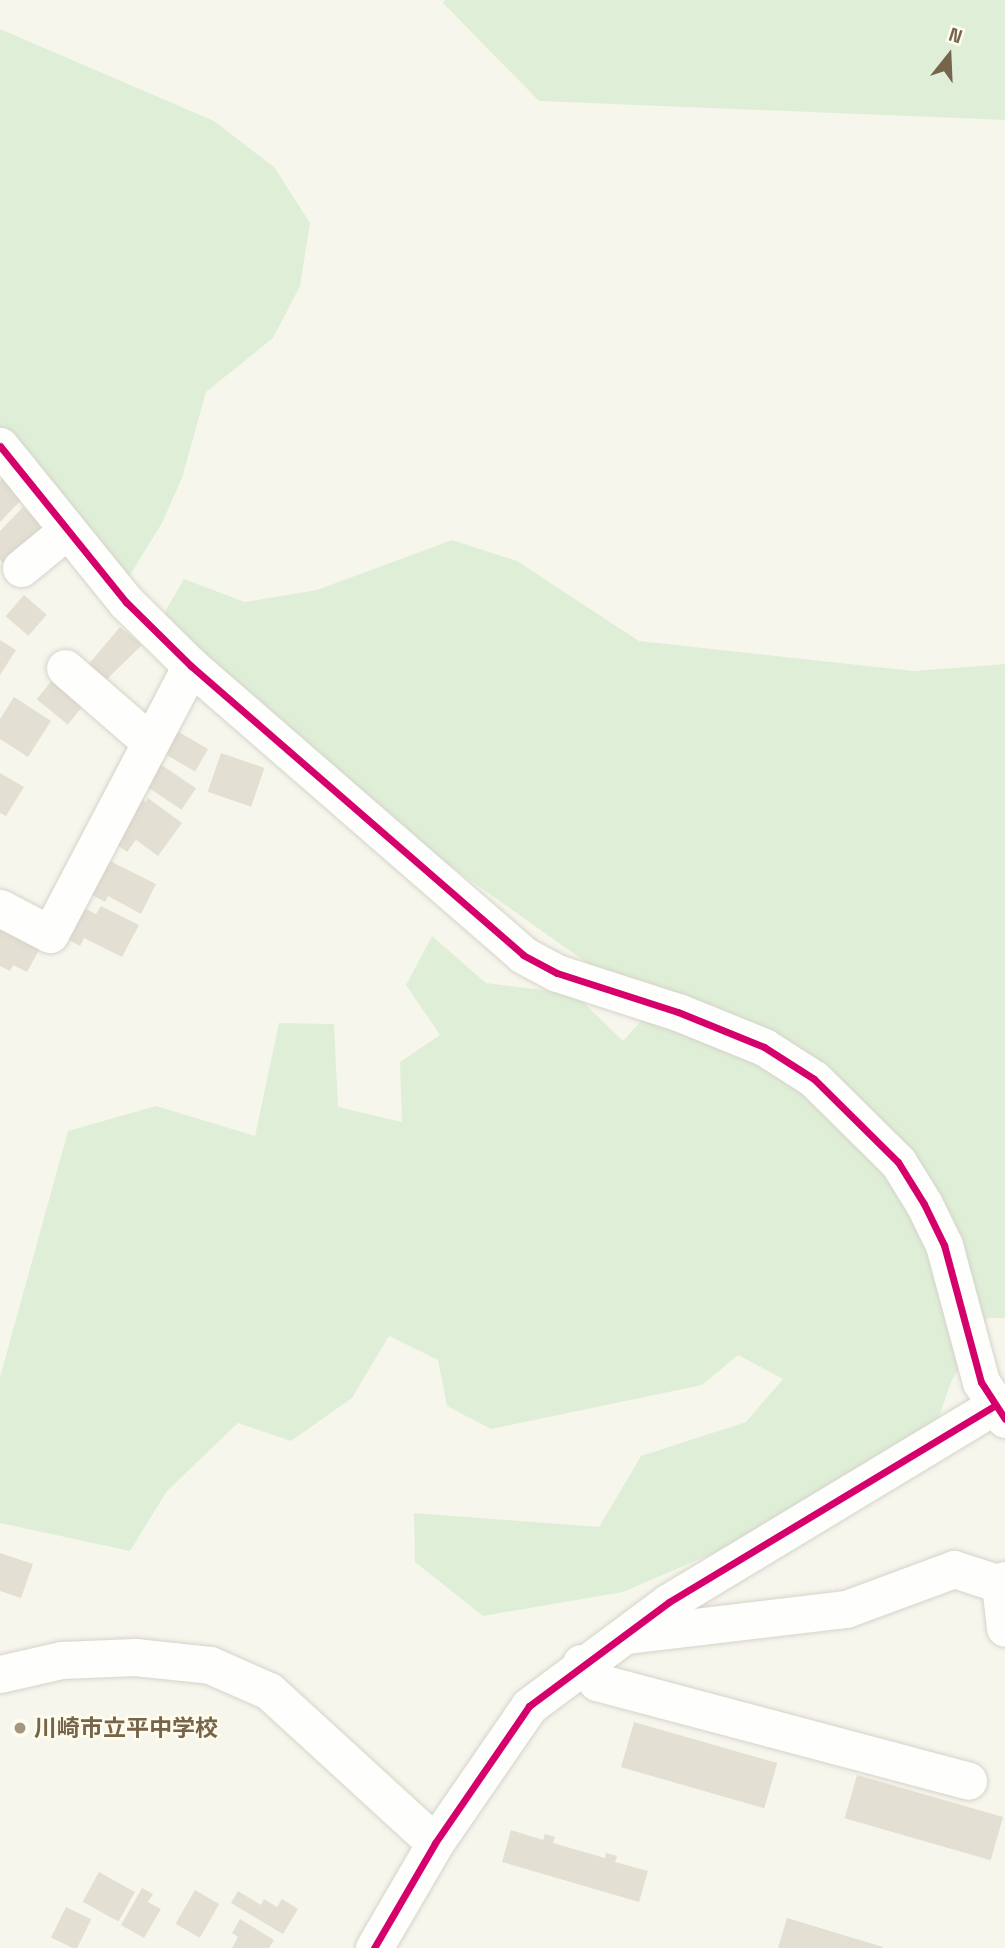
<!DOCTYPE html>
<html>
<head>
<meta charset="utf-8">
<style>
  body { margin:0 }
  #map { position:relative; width:1005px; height:1948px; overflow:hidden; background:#f7f6ec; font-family:"Space Grotesk","Noto Sans JP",sans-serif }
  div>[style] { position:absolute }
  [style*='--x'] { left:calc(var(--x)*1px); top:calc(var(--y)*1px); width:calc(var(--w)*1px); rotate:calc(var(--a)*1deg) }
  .green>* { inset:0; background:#dfefd7 }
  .building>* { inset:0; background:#e4dfd3; transform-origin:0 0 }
  .roads { filter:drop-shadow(0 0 2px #d6d3ca) drop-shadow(0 0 2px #d6d3ca) }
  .minor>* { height:37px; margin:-18.5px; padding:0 18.5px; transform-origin:18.5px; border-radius:18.5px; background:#fefefc }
  .cycleway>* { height:7px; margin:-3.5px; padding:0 3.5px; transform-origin:3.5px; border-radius:3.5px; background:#d6006c }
  .dots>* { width:19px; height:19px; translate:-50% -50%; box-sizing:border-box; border:4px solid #fffced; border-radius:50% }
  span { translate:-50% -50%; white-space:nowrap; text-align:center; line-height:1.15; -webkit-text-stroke:5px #fffced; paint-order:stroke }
  .poi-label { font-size:23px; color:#76644b; font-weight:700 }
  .left { translate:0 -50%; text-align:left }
  .north { position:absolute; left:914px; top:21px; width:70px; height:70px; -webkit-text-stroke:5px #fffced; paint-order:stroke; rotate:18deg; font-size:19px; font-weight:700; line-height:28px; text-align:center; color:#76644b }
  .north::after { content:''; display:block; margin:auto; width:24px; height:32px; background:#76644b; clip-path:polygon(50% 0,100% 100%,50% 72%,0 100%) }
</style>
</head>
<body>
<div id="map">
  <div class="green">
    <i style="clip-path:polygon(445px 0,1005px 0,1005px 120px,539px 101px,443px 3px)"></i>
    <i style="clip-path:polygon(0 29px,214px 121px,274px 167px,310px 223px,300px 286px,273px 338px,206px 392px,182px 478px,162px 523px,127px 580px,0 440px)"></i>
    <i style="clip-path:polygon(452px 540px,517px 561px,639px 641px,914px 671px,1005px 664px,1005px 1318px,987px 1318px,951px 1382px,927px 1452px,795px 1518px,623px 1592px,483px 1616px,415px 1562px,414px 1513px,599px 1527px,641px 1456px,746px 1422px,783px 1379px,738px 1355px,702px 1385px,491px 1429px,447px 1406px,438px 1360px,389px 1336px,352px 1398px,291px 1441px,238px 1423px,167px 1491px,130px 1551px,0 1523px,0 1377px,68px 1131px,156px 1106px,255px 1136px,279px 1023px,334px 1024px,338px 1107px,402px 1122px,400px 1062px,440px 1035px,406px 985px,432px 936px,486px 983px,575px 994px,623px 1041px,652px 1009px,405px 834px,155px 629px,184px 579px,245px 602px,317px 590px)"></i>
  </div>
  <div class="building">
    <i style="clip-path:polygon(6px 475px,27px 494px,0 522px,0 481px)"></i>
    <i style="clip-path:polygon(23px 507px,43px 526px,6px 565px,0 560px,0 531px)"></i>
    <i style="left:24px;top:595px;width:30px;height:28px;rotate:41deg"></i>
    <i style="clip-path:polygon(120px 627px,142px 645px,106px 680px,88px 665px)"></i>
    <i style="clip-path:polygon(0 640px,16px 650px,0 675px)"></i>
    <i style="left:53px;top:679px;width:40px;height:26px;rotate:39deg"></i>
    <i style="clip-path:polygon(14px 697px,51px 721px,28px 757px,0 739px,0 719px)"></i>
    <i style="left:170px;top:727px;width:44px;height:26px;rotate:30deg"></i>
    <i style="left:221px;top:753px;width:46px;height:41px;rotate:19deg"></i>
    <i style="left:157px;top:762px;width:47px;height:26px;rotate:34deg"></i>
    <i style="clip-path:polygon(0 773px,24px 787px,6px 816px,0 813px)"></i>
    <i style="clip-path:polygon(138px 797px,146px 802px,148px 798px,182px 823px,158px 856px,136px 840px,127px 852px,108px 838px)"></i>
    <i style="clip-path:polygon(102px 857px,156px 884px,141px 914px,108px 896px,105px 902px,85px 891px)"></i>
    <i style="clip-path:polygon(78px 905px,96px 914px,101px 906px,139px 925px,122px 957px,84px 938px,80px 946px,62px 936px)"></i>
    <i style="clip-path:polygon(0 928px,39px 950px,27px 972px,13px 965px,10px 971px,0 966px)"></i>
    <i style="clip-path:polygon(0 1553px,33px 1564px,21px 1598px,0 1591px)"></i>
    <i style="left:634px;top:1722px;width:149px;height:47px;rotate:16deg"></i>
    <i style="left:857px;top:1775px;width:152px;height:45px;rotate:16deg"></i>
    <i style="clip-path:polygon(511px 1830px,543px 1840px,545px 1834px,555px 1837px,553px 1843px,605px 1858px,606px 1853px,617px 1856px,615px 1862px,648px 1871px,639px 1902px,502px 1862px)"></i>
    <i style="left:99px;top:1872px;width:41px;height:34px;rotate:29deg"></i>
    <i style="clip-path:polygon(142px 1888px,153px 1894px,148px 1902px,161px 1909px,144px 1938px,121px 1925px)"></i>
    <i style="left:195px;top:1890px;width:28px;height:39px;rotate:30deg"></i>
    <i style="clip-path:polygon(238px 1891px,261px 1905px,264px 1899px,277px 1907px,282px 1899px,298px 1909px,283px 1934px,231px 1903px)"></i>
    <i style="left:66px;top:1907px;width:28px;height:34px;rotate:26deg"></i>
    <i style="clip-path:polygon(787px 1918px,883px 1947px,883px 1948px,778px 1948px)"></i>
    <i style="clip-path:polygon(240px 1919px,274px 1940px,269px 1948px,232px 1948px,238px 1937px,232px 1933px)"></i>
  </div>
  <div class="roads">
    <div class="minor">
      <i style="--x:0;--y:446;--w:201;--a:51.1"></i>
      <i style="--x:126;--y:602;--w:91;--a:44.6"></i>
      <i style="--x:191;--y:666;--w:440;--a:41"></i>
      <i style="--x:523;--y:955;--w:38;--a:28"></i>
      <i style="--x:557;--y:973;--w:127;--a:17.9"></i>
      <i style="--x:678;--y:1012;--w:93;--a:22.1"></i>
      <i style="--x:764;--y:1047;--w:59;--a:32.6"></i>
      <i style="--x:814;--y:1079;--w:118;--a:44.7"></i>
      <i style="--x:898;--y:1162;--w:49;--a:58.2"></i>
      <i style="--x:924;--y:1204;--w:46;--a:64"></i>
      <i style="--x:944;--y:1245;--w:142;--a:74.9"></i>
      <i style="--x:981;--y:1382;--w:44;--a:57"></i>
      <i style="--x:21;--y:568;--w:58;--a:-39.4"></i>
      <i style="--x:65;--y:668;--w:113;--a:41"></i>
      <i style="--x:0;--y:908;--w:56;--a:27.5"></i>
      <i style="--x:50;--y:934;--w:303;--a:-62.3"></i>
      <i style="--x:1005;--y:1580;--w:6;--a:141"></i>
      <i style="--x:1000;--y:1584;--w:44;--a:83.5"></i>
      <i style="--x:627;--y:1635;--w:221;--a:-6.8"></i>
      <i style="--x:846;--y:1609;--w:115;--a:-20.3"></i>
      <i style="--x:954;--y:1569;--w:48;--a:18.1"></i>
      <i style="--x:581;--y:1663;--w:25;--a:50"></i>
      <i style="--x:597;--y:1682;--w:384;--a:14.9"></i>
      <i style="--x:0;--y:1674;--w:63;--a:-12.9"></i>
      <i style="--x:61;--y:1660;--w:74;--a:-2.3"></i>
      <i style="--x:135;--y:1657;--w:75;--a:6.1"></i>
      <i style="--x:210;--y:1665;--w:64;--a:23.8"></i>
      <i style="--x:269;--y:1691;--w:225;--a:42.5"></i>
      <i style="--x:374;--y:1948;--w:121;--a:-59.8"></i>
      <i style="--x:435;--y:1843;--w:166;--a:-55.5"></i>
      <i style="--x:529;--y:1706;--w:174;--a:-36.6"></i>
      <i style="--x:669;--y:1602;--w:381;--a:-31.1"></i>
    </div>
  </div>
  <div class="cycleway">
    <i style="--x:0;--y:446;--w:201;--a:51.1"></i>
    <i style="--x:126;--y:602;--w:91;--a:44.6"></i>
    <i style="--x:191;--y:666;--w:440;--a:41"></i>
    <i style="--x:523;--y:955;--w:38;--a:28"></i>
    <i style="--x:557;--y:973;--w:127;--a:17.9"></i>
    <i style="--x:678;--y:1012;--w:93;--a:22.1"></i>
    <i style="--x:764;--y:1047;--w:59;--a:32.6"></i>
    <i style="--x:814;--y:1079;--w:118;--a:44.7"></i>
    <i style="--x:898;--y:1162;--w:49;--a:58.2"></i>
    <i style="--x:924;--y:1204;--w:46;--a:64"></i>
    <i style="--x:944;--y:1245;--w:142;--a:74.9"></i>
    <i style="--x:981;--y:1382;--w:44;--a:57"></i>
    <i style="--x:374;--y:1948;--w:121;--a:-59.8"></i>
    <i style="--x:435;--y:1843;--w:166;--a:-55.5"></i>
    <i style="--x:529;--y:1706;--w:174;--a:-36.6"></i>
    <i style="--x:669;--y:1602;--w:381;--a:-31.1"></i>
  </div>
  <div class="dots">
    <i style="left:20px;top:1728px;background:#a39783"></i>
  </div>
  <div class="poi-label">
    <span class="left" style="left:34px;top:1728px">川崎市立平中学校</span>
  </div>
  <div class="north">N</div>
</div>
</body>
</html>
